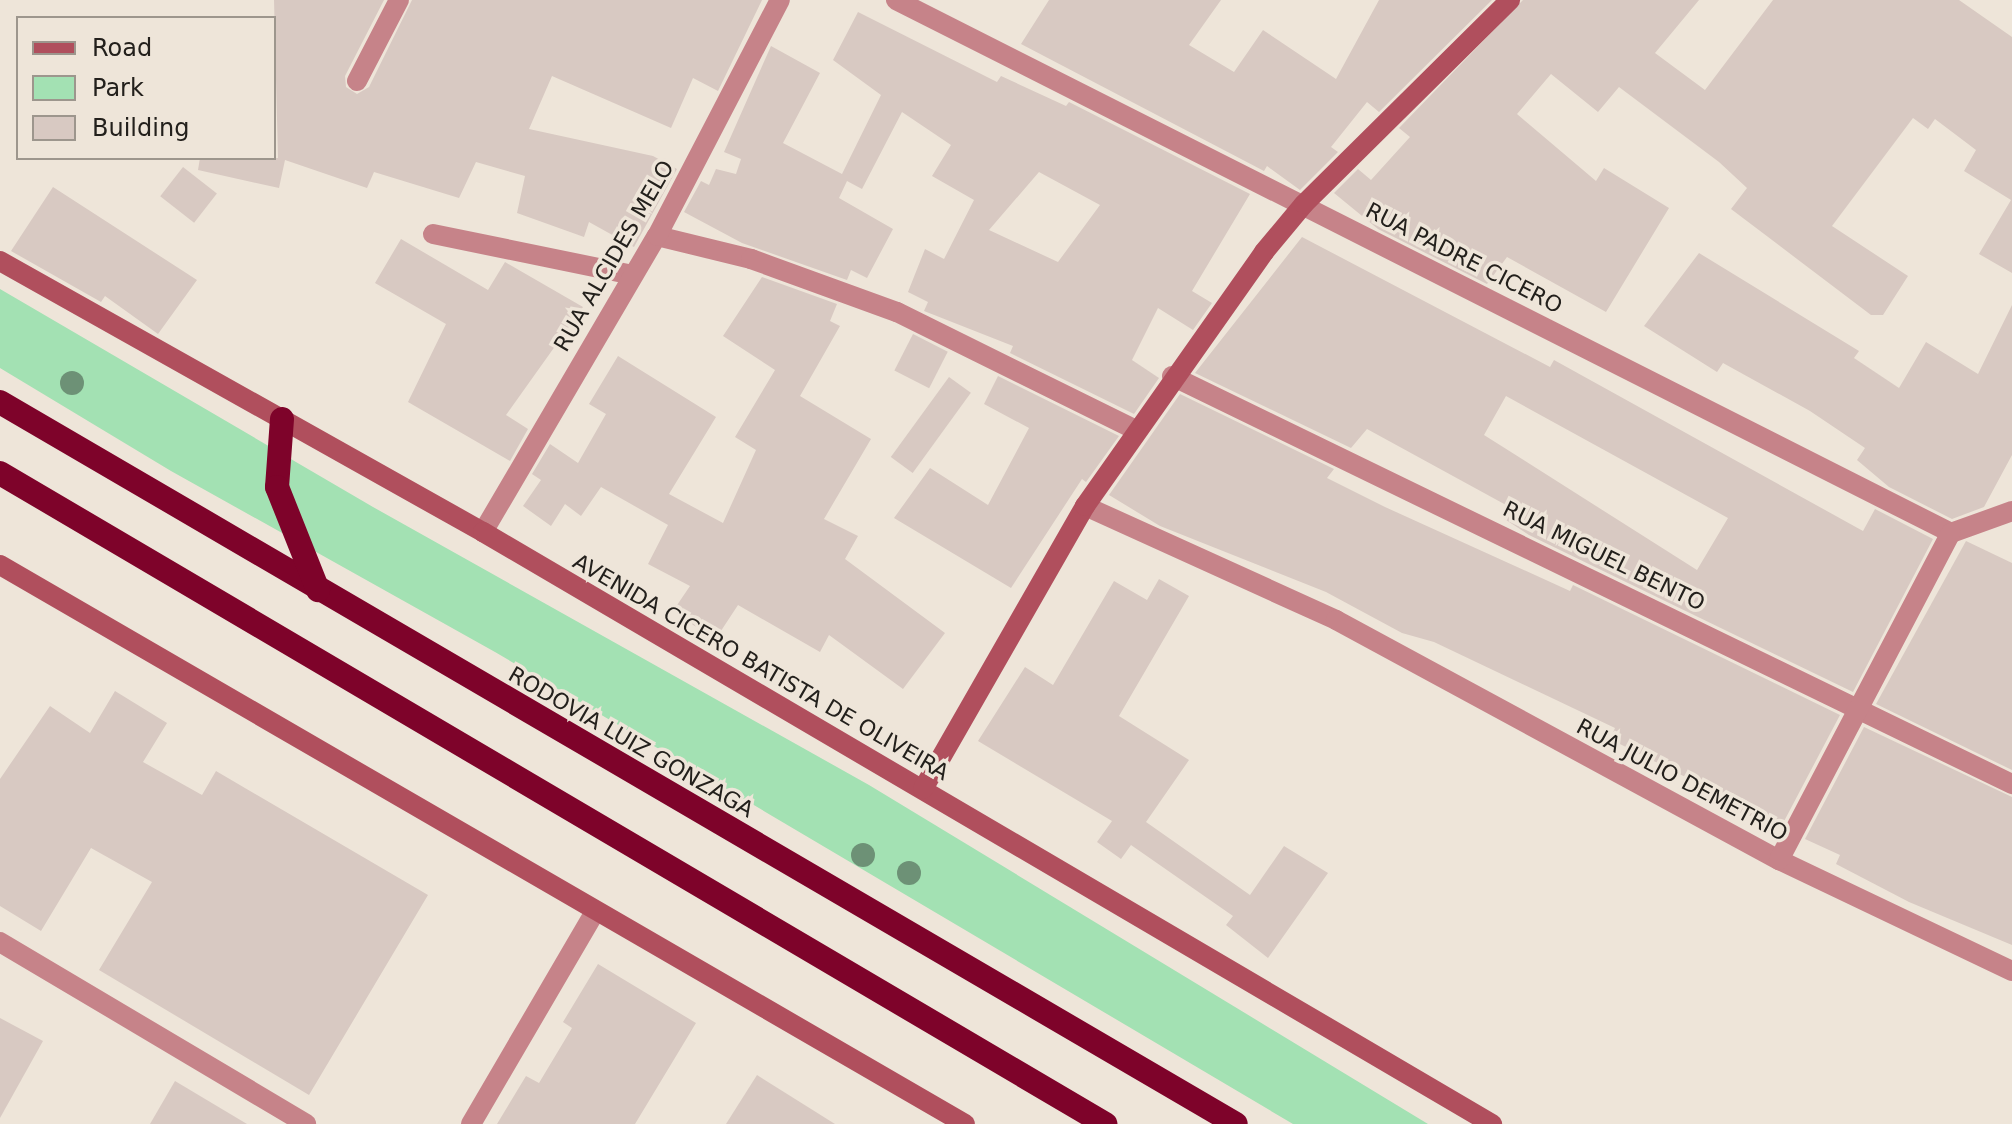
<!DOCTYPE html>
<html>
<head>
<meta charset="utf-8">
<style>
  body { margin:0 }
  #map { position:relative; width:2012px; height:1124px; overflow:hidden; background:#eee5d9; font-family:"DejaVu Sans",sans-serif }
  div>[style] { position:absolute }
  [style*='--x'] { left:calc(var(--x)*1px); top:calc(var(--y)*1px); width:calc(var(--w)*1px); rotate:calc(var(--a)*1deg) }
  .green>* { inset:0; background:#a3e1b3 }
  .building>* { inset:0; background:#d8c9c2; transform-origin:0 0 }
  .street>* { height:20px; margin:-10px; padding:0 10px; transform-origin:10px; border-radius:10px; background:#c68389 }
  .secondary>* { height:20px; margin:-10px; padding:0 10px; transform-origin:10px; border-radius:10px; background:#b04f5d }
  .highway>* { height:24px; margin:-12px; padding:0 12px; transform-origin:12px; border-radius:12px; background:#7e032a }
  .trees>* { width:24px; height:24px; margin:-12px; border-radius:50%; background:#6d9176 }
  span { translate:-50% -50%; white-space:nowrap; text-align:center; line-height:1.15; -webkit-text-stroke:7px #eee5d9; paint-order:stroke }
  .street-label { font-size:22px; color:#23201c }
  .legend { position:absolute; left:16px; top:16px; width:260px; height:144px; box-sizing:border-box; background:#eee5d9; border:2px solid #9d968d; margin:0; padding:10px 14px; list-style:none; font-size:24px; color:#23201c }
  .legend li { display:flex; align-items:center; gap:16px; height:40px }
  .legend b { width:40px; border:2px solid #9d968d }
</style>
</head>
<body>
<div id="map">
  <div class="green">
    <i style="clip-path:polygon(0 289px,373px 507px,869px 785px,1428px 1124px,1293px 1124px,495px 652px,171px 471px,0 368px)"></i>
  </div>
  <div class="building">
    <i style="clip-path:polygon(274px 0,384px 0,345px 76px,346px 87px,357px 94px,369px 87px,412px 0,762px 0,718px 91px,693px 78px,671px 128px,552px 76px,529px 129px,653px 156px,677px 169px,634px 247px,589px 222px,584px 237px,517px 213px,525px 176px,476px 162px,459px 198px,374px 172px,367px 188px,285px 160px,279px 188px,198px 170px,200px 158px,278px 158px)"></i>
    <i style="clip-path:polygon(1049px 0,1221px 0,1189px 45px,1234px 72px,1263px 30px,1336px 79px,1379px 0,1492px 0,1379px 112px,1367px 102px,1331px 147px,1338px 152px,1300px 190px,1267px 166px,1264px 171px,1021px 44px)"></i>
    <i style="clip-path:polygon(1523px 0,1699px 0,1655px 53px,1705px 90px,1773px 0,1959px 0,2012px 37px,2012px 273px,1979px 254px,2011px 200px,1964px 171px,1976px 150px,1935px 119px,1928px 129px,1913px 118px,1832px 226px,1908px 276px,1883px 315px,1871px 315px,1731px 209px,1747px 188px,1719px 162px,1619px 87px,1598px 112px,1551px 74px,1517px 114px,1596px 181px,1604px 168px,1669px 208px,1606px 312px,1507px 257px,1487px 284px,1378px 229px,1334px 193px,1358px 169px,1371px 180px,1410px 137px,1399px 128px)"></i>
    <i style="clip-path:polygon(evenodd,858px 12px,997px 82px,1001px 76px,1066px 106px,1069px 102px,1250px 194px,1192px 291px,1212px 303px,1193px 330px,1158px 308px,1132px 360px,1159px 378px,1134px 414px,1010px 353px,1013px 346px,924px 311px,928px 302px,908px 292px,925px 249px,944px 259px,974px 200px,932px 176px,951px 145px,902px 112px,862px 189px,847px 181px,839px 198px,893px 229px,867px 278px,851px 270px,847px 280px,742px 243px,684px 212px,701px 181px,709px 185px,716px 169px,736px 174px,741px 159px,724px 152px,771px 46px,820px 73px,783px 143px,842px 174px,881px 95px,833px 60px,858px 12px,1039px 172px,1100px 205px,1058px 262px,989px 230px,1039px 172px)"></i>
    <i style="left:183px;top:167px;width:43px;height:37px;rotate:38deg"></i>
    <i style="clip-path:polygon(53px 187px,197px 280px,158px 334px,105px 296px,101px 302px,11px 251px)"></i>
    <i style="clip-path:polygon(evenodd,1302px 237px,1550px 367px,1554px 360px,1863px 531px,1875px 509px,1933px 539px,1853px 692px,1529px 535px,1500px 516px,1506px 505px,1367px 429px,1351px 448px,1195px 373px,1302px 237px,1506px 396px,1728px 518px,1697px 570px,1484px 435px,1506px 396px)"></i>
    <i style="clip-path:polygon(401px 239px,488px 290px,505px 262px,583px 307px,506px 415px,528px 429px,510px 461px,408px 402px,446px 324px,375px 283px)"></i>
    <i style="clip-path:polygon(1699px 253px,1859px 351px,1854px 358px,1899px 388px,1926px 342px,1978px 374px,2012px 305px,2012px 455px,1984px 507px,1952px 519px,1889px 487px,1857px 460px,1865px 448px,1810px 411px,1723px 363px,1717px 372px,1644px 326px)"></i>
    <i style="clip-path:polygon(762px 277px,837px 304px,830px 321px,840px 326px,800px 396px,871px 439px,824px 519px,858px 536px,845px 559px,945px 633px,903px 689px,829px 635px,820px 652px,738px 605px,715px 640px,673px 611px,690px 586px,648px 564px,668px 525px,601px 487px,581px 516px,565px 504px,551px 526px,523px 506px,541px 480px,532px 474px,550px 444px,578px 463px,606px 414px,589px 404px,618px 356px,716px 417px,669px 494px,723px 523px,756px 450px,735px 437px,775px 370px,723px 336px)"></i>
    <i style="left:913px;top:334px;width:39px;height:41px;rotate:27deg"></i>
    <i style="clip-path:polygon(998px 376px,1119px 436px,1086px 482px,1082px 479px,1011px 588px,894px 518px,930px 468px,988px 505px,1029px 428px,984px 404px)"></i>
    <i style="left:949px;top:377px;width:27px;height:99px;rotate:36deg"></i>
    <i style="clip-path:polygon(1180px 394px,1334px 469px,1327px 478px,1385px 507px,1570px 591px,1573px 585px,1840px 715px,1781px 827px,1733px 810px,1737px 803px,1610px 739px,1615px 728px,1434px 642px,1402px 633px,1326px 592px,1160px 526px,1109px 495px)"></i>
    <i style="clip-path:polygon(1966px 541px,2012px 563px,2012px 770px,1876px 704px)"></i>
    <i style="clip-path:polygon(1159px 579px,1189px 596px,1119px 716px,1189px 760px,1146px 822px,1250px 895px,1284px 846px,1328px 873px,1268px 958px,1226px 925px,1233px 916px,1131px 845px,1121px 859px,1097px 842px,1112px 821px,978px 741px,1025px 667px,1053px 685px,1114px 581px,1147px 600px)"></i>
    <i style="clip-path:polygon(115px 691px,167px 723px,143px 762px,202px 795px,216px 771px,428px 895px,309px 1095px,99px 970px,152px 882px,91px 848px,41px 931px,0 906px,0 779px,50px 706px,90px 733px)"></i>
    <i style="clip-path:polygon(1864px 727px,2012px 797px,2012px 945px,1909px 902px,1836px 864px,1840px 855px,1805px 839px)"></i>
    <i style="clip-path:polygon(598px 964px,696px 1023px,635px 1124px,497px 1124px,526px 1076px,539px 1083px,572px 1028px,563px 1022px)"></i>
    <i style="clip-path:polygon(0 1018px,43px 1041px,0 1118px)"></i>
    <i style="clip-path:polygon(757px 1075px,835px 1124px,726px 1124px)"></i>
    <i style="clip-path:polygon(175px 1081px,247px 1124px,150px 1124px)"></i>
  </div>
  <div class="street">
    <i style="--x:896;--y:0;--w:1182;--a:26.8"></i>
    <i style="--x:1951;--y:533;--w:65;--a:-19.8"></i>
    <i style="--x:357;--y:81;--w:91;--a:-62.6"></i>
    <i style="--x:433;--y:234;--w:204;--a:11.6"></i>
    <i style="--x:657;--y:236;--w:97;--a:13.7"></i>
    <i style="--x:751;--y:259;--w:155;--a:20"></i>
    <i style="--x:897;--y:312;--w:267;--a:26.3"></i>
    <i style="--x:1172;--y:376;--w:934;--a:25.91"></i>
    <i style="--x:1085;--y:506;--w:276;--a:24.4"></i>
    <i style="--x:1336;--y:620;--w:504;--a:28.45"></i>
    <i style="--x:1779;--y:860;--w:258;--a:25.5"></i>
    <i style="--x:483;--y:532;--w:343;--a:-59.6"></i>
    <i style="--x:657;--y:236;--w:266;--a:-62.5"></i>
    <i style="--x:1779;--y:860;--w:369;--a:-62.3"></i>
    <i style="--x:0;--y:942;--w:356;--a:30.7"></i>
    <i style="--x:471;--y:1124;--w:246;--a:-59.7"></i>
  </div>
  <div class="secondary">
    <i style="--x:0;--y:261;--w:554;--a:29.3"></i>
    <i style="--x:483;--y:532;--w:1170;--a:30.4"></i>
    <i style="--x:0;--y:565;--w:1115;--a:30.08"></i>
    <i style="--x:923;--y:789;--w:326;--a:-60.2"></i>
    <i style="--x:1085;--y:506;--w:311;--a:-54.8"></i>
    <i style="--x:1264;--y:252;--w:62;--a:-50.2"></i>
    <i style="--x:1304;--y:204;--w:290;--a:-44.7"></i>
  </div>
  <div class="highway">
    <i style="--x:0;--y:402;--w:1431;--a:30.29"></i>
    <i style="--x:282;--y:419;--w:68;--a:94.2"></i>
    <i style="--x:277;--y:487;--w:111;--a:68.3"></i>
    <i style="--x:0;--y:473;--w:1283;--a:30.5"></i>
  </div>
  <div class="trees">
    <i style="left:72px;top:383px"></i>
    <i style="left:863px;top:855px"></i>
    <i style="left:909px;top:873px"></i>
  </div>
  <div class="street-label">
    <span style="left:614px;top:256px;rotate:-60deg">RUA ALCIDES MELO</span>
    <span style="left:1464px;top:258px;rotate:27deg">RUA PADRE CICERO</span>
    <span style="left:1604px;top:556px;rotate:26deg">RUA MIGUEL BENTO</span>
    <span style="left:761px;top:667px;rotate:30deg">AVENIDA CICERO BATISTA DE OLIVEIRA</span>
    <span style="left:631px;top:742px;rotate:30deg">RODOVIA LUIZ GONZAGA</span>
    <span style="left:1682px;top:780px;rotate:28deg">RUA JULIO DEMETRIO</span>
  </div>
  <ul class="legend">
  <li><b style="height:10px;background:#b04f5d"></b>Road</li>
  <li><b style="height:22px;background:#a3e1b3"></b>Park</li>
  <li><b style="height:22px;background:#d8c9c2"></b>Building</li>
  </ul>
</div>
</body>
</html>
